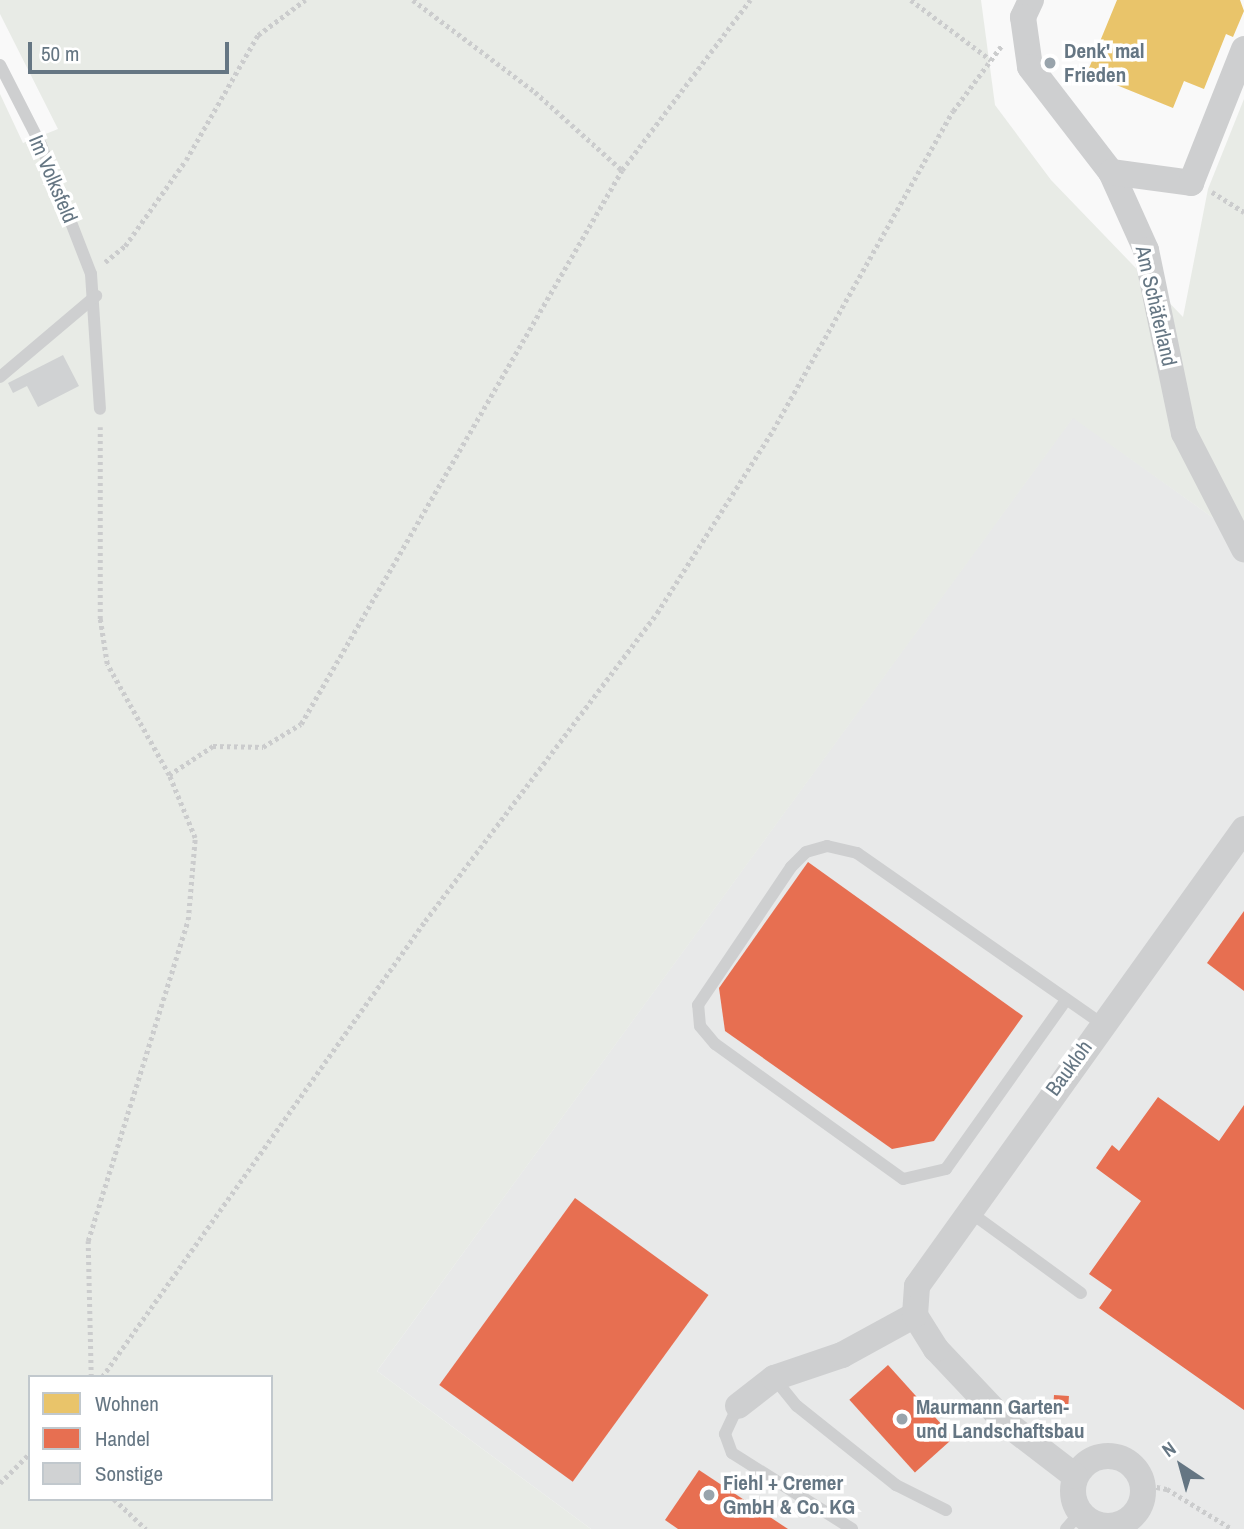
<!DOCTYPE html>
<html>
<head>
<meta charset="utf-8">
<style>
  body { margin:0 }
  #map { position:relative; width:1244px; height:1529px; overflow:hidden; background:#f9f9f9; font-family:"Archivo Narrow",sans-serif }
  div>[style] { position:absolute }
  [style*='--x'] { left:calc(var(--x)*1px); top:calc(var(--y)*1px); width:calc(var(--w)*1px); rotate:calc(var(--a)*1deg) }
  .built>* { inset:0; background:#e8e9e9 }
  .green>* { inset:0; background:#e8ebe6 }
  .homes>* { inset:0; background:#e9c46a }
  .shops>* { inset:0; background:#e76f51; transform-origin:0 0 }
  .building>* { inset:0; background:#d0d2d3 }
  .path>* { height:4.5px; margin-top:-2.25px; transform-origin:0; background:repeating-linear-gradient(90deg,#cbcccd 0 3.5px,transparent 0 7px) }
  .lane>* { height:12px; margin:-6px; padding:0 6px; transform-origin:6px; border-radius:6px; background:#cecfd0 }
  .street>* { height:26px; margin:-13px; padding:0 13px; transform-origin:13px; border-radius:13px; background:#cecfd0 }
  .street>.ring { margin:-13px; padding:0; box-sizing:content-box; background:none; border:26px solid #cecfd0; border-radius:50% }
  .dots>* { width:19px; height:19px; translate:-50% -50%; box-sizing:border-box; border:4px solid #fff; border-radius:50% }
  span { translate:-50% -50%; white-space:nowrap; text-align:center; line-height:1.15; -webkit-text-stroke:7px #fff; paint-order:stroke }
  .poi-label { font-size:21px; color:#657683; font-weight:700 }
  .left { translate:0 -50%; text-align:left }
  .street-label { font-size:21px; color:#657683 }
  .legend { position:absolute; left:28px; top:1375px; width:245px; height:126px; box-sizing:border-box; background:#fff; border:2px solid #c1c8cd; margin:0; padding:9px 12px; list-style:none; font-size:21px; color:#657683 }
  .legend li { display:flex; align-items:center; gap:14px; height:35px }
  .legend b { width:35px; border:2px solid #c1c8cd }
  .north { position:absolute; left:1146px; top:1431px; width:70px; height:70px; -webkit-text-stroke:5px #fff; paint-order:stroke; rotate:324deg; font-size:19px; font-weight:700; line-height:28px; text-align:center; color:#657683 }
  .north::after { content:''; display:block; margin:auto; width:24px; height:32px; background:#657683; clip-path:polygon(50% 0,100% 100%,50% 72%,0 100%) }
  .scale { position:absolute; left:28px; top:42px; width:201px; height:32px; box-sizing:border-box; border:4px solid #657683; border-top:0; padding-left:9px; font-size:21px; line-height:24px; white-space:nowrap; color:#657683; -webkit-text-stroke:5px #fff; paint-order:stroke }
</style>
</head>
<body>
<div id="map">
  <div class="built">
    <i style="clip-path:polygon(1073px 417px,1244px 540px,1244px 1529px,591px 1529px,377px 1371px)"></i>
  </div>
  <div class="green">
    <i style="clip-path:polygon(evenodd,0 0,981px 0,995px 105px,1051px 180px,1183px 317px,1208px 189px,1244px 99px,1244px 540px,1073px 418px,377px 1371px,591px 1529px,0 1529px,0 94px,23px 143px,58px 129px,0 14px,0 0,30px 1377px,271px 1377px,271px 1499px,30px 1499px,30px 1377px)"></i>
  </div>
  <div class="homes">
    <i style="clip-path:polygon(1117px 0,1240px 0,1244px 11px,1233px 37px,1226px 34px,1204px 89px,1184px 81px,1173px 108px,1087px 73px)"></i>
  </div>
  <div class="shops">
    <i style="clip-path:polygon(808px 862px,1023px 1016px,934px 1141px,892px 1149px,725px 1031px,719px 988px)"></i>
    <i style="clip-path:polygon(1244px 911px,1244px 991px,1207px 963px)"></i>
    <i style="clip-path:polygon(1158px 1097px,1219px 1141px,1244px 1105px,1244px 1410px,1099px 1308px,1112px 1290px,1089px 1274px,1141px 1201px,1096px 1168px,1112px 1145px,1119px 1151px)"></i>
    <i style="left:575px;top:1198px;width:165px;height:231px;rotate:36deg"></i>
    <i style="left:888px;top:1365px;width:98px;height:52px;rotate:48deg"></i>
    <i style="left:1054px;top:1395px;width:15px;height:11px;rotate:4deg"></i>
    <i style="clip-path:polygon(699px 1470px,788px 1529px,678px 1529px,665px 1520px)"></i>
  </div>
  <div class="building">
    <i style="clip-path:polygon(63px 355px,79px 386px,38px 407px,27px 386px,13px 393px,8px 383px)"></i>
  </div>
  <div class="path">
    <i style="--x:413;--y:0;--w:153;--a:37"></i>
    <i style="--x:535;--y:92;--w:117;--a:41.9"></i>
    <i style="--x:911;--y:0;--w:100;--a:36.9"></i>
    <i style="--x:1212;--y:192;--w:38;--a:32"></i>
    <i style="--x:105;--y:262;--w:26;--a:-39"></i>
    <i style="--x:125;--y:246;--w:105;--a:-54.7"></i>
    <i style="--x:186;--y:160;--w:144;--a:-60.1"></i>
    <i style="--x:258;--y:35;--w:59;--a:-36.7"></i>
    <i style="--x:169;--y:775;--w:53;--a:-33.4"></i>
    <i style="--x:213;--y:746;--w:50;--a:1.1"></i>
    <i style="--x:263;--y:747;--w:44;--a:-31.2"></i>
    <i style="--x:301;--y:724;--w:640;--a:-59.91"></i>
    <i style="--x:622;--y:170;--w:213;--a:-53"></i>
    <i style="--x:91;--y:1377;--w:136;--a:-91.3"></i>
    <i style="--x:88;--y:1241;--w:336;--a:-72.7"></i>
    <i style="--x:188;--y:920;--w:82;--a:-85.1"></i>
    <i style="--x:195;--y:838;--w:68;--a:-112.4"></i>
    <i style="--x:169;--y:775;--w:127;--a:-119.2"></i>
    <i style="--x:107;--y:664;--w:46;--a:-98.8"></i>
    <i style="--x:100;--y:619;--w:192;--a:-90"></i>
    <i style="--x:102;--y:1377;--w:559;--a:-54.69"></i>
    <i style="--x:425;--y:921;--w:386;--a:-53"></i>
    <i style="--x:657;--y:613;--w:217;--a:-57.6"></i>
    <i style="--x:773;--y:430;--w:366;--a:-60.6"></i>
    <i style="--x:953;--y:111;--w:82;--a:-53.4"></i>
    <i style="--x:0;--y:1483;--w:42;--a:-45"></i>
    <i style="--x:1143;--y:1484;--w:25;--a:12"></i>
    <i style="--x:1167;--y:1489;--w:76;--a:31.6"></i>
    <i style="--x:114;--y:1499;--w:44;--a:43.2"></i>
  </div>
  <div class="lane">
    <i style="--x:0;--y:65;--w:90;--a:62.9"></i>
    <i style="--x:41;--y:145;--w:138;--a:68.8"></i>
    <i style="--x:91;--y:274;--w:135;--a:86.2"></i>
    <i style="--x:0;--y:377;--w:126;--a:-40.2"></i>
    <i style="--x:1066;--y:1000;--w:207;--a:125.4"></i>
    <i style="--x:946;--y:1169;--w:44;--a:166.9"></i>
    <i style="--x:903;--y:1179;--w:231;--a:-144.3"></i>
    <i style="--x:715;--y:1044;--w:23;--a:-130"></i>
    <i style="--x:700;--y:1026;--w:21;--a:-95"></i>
    <i style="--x:698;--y:1005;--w:166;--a:-56"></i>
    <i style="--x:791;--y:867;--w:21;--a:-45"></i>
    <i style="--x:806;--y:852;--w:22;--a:-16"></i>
    <i style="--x:827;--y:846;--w:31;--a:13"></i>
    <i style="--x:857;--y:853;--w:299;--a:34.9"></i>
    <i style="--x:967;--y:1210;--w:141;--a:36.1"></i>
    <i style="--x:774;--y:1378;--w:36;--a:51"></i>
    <i style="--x:797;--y:1406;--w:127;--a:38.6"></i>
    <i style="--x:896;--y:1485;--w:56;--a:26.6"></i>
    <i style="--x:738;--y:1406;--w:31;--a:115"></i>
    <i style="--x:725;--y:1434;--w:20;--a:70"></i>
    <i style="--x:732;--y:1453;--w:142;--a:32.3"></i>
    <i style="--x:1066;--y:1529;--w:21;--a:-49"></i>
  </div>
  <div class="street">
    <i style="--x:1031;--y:0;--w:19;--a:115"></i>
    <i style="--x:1023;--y:17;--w:50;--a:82"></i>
    <i style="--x:1030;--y:67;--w:133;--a:52.4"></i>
    <i style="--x:1111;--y:172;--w:85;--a:65.8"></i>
    <i style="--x:1146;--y:250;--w:187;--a:78.3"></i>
    <i style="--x:1184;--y:433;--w:131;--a:62.7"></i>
    <i style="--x:1111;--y:172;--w:81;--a:7.8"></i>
    <i style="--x:1191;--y:183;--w:144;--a:-68.4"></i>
    <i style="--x:738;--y:1406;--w:46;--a:-37.9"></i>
    <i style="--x:774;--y:1378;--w:72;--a:-18.7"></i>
    <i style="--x:842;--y:1355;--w:83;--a:-28.7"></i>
    <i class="ring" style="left:1073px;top:1456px;width:44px;height:44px"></i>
    <i style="--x:1075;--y:1476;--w:87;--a:-142.5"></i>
    <i style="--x:1006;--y:1423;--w:102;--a:-133.4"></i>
    <i style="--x:936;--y:1349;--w:40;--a:-122"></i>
    <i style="--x:915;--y:1315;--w:29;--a:-86"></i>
    <i style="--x:917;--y:1286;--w:562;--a:-54.41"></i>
  </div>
  <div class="dots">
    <i style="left:1050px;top:63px;background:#99a4ac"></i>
    <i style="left:902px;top:1419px;background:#99a4ac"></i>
    <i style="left:709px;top:1495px;background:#99a4ac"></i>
  </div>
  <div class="poi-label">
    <span class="left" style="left:1064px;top:63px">Denk' mal<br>Frieden</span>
    <span class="left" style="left:916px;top:1419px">Maurmann Garten-<br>und Landschaftsbau</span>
    <span class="left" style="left:723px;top:1495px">Fiehl + Cremer<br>GmbH &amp; Co. KG</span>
  </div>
  <div class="street-label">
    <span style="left:53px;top:179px;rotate:67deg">Im Volksfeld</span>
    <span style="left:1156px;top:306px;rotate:77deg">Am Schäferland</span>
    <span style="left:1069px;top:1068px;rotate:-54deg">Baukloh</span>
  </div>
  <ul class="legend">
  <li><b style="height:19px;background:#e9c46a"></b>Wohnen</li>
  <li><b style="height:19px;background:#e76f51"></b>Handel</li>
  <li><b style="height:19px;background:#d0d2d3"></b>Sonstige</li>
  </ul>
  <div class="north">N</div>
  <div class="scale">50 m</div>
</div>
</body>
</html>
